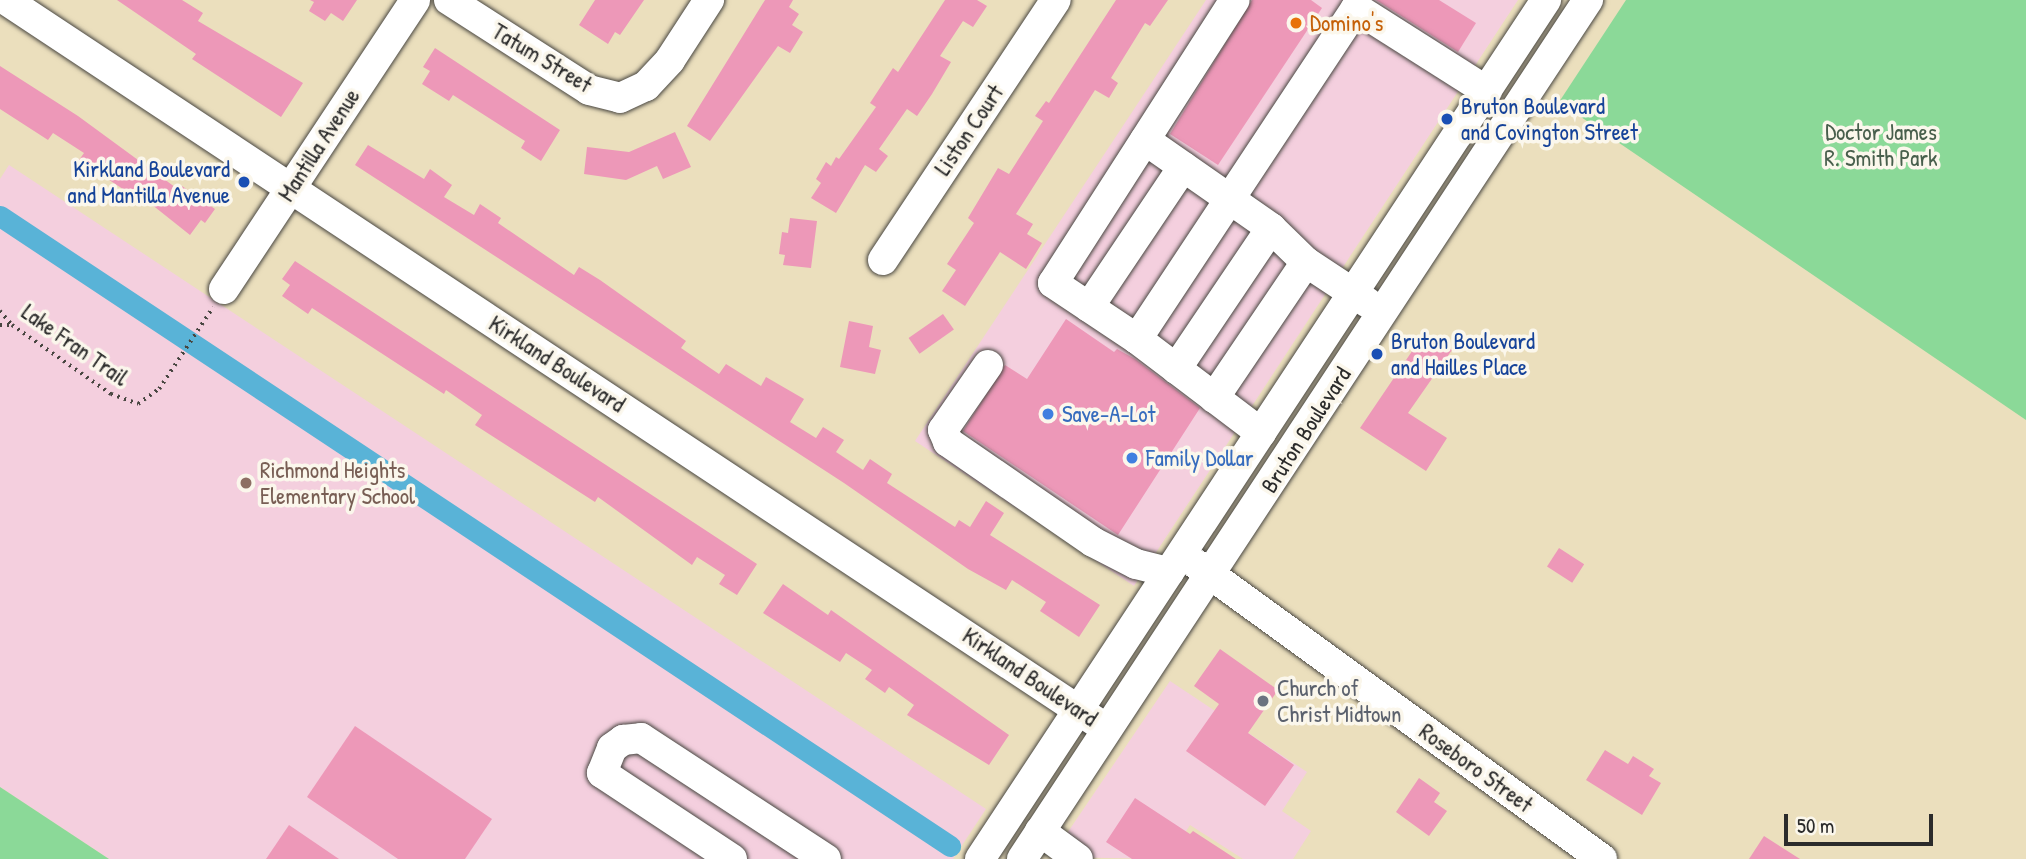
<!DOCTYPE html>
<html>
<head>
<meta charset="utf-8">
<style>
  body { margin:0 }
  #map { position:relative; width:2026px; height:859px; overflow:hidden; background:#ebdfbd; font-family:"Patrick Hand",sans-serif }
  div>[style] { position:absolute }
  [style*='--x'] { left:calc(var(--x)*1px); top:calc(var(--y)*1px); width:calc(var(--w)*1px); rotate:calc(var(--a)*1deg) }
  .built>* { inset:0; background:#f4cfde }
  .green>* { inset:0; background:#8bd998 }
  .canal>* { height:21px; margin:-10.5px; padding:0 10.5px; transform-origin:10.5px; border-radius:10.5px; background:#59b3d7 }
  .building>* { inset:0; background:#ed98b8; transform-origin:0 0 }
  .path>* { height:3.5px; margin-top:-1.75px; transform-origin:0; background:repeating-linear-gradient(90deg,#484641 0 2px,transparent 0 7px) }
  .roads { filter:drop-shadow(0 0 2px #484641) drop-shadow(0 0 2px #484641) }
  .minor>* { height:30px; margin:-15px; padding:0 15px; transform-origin:15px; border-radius:15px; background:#fff }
  .dots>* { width:19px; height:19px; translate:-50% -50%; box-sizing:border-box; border:4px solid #fbf7ec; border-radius:50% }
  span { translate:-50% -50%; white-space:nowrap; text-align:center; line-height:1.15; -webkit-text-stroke:7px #fbf7ec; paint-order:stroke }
  .food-label { font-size:23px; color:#c56008 }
  .left { translate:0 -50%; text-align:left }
  .street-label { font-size:23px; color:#2b2b2b }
  .transit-label { font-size:23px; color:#164399 }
  .right { translate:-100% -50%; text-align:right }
  .park-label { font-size:23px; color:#485f4c }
  .shop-label { font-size:23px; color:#366cbe }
  .education-label { font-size:23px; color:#785e54 }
  .worship-label { font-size:23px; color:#5b616d }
  .scale { position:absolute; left:1784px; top:814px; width:149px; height:32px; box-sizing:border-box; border:4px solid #2b2b2b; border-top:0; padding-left:9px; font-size:21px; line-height:24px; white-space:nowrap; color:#2b2b2b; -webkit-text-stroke:5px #fbf7ec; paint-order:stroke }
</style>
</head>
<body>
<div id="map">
  <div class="built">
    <i style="clip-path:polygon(1206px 0,1518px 0,1134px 586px,915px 441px)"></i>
    <i style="clip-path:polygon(9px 165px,986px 809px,953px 859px,109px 859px,0 787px,0 179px)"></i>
    <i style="clip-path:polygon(1170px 681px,1307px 772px,1282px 811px,1311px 831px,1293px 859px,1243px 859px,1190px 825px,1168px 859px,1051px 857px)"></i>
  </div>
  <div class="green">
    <i style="clip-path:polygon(1626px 0,2026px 0,2026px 420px,1559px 102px)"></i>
    <i style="clip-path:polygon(0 787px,109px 859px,0 859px)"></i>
  </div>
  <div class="canal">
    <i style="--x:0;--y:216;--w:1140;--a:33.55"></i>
  </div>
  <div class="building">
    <i style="clip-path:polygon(117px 0,182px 0,203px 13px,198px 21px,303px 83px,281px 117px,192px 59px,196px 54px)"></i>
    <i style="clip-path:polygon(310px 0,357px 0,343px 21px,331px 13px,325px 21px,309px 11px,314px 2px)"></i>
    <i style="clip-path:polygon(595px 0,644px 0,620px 35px,615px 32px,608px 44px,579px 25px)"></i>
    <i style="clip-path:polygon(765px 0,793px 0,789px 7px,799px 14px,792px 25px,803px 32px,790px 53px,778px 46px,710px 141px,687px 126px)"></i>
    <i style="clip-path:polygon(945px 0,977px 0,987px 6px,973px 27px,963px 21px,940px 56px,951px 62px,932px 94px,917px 116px,907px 109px,879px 149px,888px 156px,876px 172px,865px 165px,836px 213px,811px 198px,821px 183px,816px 179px,826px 162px,831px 166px,836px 157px,839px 159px,876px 107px,870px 103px,893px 68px,898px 72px)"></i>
    <i style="clip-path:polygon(1116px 0,1168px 0,1150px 26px,1145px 23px,1111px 78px,1118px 83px,1109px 98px,1095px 90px,1016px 214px,1033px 224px,1027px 234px,1042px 243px,1026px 269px,1000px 252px,965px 306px,942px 291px,956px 270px,947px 264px,974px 223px,968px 218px,998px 168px,1009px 174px,1043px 121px,1035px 116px,1046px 101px,1049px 103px)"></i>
    <i style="clip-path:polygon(1252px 0,1311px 0,1322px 8px,1218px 165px,1170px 134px)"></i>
    <i style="clip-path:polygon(1376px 0,1439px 0,1476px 23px,1458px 52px)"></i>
    <i style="clip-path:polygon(435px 48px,560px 130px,541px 161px,521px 148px,525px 141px,453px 95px,449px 101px,422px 84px,430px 71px,423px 67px)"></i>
    <i style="clip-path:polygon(0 66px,78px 116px,179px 190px,182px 186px,215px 209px,205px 223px,201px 220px,190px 235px,141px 196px,138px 199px,79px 160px,84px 153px,53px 133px,48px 140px,0 109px)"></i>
    <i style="clip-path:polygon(675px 132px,691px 167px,663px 179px,657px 166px,626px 180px,584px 174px,587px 147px,629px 152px)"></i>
    <i style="clip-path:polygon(368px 145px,424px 179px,430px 169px,452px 185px,444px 197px,474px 215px,480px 204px,501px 218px,498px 223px,574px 275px,579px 267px,600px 280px,686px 341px,681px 348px,719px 374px,726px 364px,761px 386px,766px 377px,804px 399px,790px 422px,816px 438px,823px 427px,844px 440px,836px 452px,863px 470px,870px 459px,892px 474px,887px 483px,955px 527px,959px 520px,970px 527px,986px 501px,1004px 513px,990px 535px,1100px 605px,1079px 637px,1040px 611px,1046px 602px,1012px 580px,1006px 590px,968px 569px,844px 483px,355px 165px)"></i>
    <i style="clip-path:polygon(790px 218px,817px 221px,811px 268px,783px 265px,785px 255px,779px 254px,782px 232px,788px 233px)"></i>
    <i style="clip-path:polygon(295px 261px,757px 564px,737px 595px,719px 584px,725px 575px,697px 557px,692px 565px,598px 497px,595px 502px,475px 425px,482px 415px,446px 390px,444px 394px,312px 308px,308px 314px,282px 296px,290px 285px,282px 279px)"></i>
    <i style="left:943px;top:314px;width:19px;height:42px;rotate:55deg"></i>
    <i style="clip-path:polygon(1066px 319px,1114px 352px,1117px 349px,1135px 359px,1200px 408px,1118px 535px,963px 431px,1005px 365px,1027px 379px)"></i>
    <i style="clip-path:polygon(849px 321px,873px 326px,869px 347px,881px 350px,875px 374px,840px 367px)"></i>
    <i style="clip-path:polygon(1425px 332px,1452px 350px,1408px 413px,1447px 438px,1426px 471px,1360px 428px)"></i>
    <i style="left:1559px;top:548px;width:30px;height:22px;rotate:33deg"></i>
    <i style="clip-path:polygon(783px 584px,828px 615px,831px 610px,1009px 735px,989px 765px,907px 715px,914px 705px,889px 687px,885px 693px,865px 679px,872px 670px,846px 653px,840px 662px,763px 613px)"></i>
    <i style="clip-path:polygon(1220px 649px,1278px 690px,1248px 733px,1294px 765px,1265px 806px,1186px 751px,1219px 704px,1194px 686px)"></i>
    <i style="clip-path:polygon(355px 726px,492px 819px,465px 859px,398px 859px,307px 797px)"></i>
    <i style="clip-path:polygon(1605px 750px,1628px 764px,1633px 756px,1654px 769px,1649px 776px,1661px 783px,1642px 815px,1586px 780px)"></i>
    <i style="clip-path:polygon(1419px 778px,1440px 793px,1434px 802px,1447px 811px,1429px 836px,1396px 812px)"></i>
    <i style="clip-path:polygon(1135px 798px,1190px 834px,1193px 831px,1236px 859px,1132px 859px,1106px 842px)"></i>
    <i style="clip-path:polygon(289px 825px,339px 859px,266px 859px)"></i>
    <i style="clip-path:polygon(1764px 836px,1800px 859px,1749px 859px)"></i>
  </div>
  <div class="path">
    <i style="--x:0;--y:311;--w:18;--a:49"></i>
    <i style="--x:12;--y:325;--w:121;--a:34.9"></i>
    <i style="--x:111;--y:394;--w:29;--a:20"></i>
    <i style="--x:138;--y:404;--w:26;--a:-36"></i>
    <i style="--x:159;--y:389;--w:98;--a:-56.6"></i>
    <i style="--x:0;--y:325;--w:12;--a:0"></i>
  </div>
  <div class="roads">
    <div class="minor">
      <i style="--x:6;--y:0;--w:1320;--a:33.51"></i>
      <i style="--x:449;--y:0;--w:166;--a:32.7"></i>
      <i style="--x:589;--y:90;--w:32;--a:14"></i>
      <i style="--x:620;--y:98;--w:29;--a:-25"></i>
      <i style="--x:646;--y:86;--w:35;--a:-47"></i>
      <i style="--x:670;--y:60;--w:72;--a:-57"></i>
      <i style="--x:1145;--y:140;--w:154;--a:34.9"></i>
      <i style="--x:1271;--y:228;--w:49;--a:44.2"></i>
      <i style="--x:1306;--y:262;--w:74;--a:33.5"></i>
      <i style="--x:883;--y:260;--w:312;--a:-56.4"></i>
      <i style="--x:224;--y:289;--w:346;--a:-56.5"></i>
      <i style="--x:1089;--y:307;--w:169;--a:-56.1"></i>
      <i style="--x:1137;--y:339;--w:101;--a:-146.3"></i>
      <i style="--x:1053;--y:283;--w:336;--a:-57.3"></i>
      <i style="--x:988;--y:365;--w:79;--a:124.7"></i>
      <i style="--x:943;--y:430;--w:13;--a:67"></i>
      <i style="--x:948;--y:442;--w:176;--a:34.6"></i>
      <i style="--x:1093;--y:542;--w:48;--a:27.1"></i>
      <i style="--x:1136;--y:564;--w:34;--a:14"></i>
      <i style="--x:1176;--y:369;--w:170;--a:-56"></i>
      <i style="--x:1214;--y:398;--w:164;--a:-55.9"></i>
      <i style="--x:1261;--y:433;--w:156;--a:-142.8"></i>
      <i style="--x:1137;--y:339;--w:397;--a:-56.5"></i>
      <i style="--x:1356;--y:8;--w:155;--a:32.4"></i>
      <i style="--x:1196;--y:564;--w:502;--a:36"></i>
      <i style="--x:1040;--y:831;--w:47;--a:36.4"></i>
      <i style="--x:732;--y:859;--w:156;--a:-146.5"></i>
      <i style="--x:602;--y:773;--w:27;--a:-68"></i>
      <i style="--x:612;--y:748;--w:14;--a:-36"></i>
      <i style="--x:623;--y:740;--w:18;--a:-6"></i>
      <i style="--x:641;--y:738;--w:221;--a:33.2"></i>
      <i style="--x:980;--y:859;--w:1029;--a:-56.62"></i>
      <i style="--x:1022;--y:859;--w:1029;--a:-56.62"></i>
    </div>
  </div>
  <div class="dots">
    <i style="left:1296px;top:23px;background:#e8710a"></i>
    <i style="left:1447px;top:119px;background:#1a4fb4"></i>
    <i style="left:244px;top:182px;background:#1a4fb4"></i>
    <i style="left:1377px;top:354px;background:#1a4fb4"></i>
    <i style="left:1048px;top:414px;background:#3f7fe0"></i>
    <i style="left:1132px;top:458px;background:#3f7fe0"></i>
    <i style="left:246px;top:483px;background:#8d6e63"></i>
    <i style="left:1263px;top:701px;background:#6b7280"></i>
  </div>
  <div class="food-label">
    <span class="left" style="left:1310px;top:23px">Domino's</span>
  </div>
  <div class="street-label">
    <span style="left:542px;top:58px;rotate:31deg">Tatum Street</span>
    <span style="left:969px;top:130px;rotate:-56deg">Liston Court</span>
    <span style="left:319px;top:145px;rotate:-57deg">Mantilla Avenue</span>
    <span style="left:75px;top:345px;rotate:35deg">Lake Fran Trail</span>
    <span style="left:557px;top:364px;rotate:33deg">Kirkland Boulevard</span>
    <span style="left:1306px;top:430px;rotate:-57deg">Bruton Boulevard</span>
    <span style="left:1030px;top:677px;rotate:34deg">Kirkland Boulevard</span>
    <span style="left:1476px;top:768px;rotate:36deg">Roseboro Street</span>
  </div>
  <div class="transit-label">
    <span class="left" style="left:1461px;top:119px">Bruton Boulevard<br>and Covington Street</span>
    <span class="right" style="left:230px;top:182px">Kirkland Boulevard<br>and Mantilla Avenue</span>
    <span class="left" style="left:1391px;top:354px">Bruton Boulevard<br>and Hailles Place</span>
  </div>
  <div class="park-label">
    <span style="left:1881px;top:145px">Doctor James<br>R. Smith Park</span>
  </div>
  <div class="shop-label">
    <span class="left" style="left:1062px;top:414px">Save-A-Lot</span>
    <span class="left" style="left:1146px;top:458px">Family Dollar</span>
  </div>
  <div class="education-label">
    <span class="left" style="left:260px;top:483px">Richmond Heights<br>Elementary School</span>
  </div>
  <div class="worship-label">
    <span class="left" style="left:1277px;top:701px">Church of<br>Christ Midtown</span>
  </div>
  <div class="scale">50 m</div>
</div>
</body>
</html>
